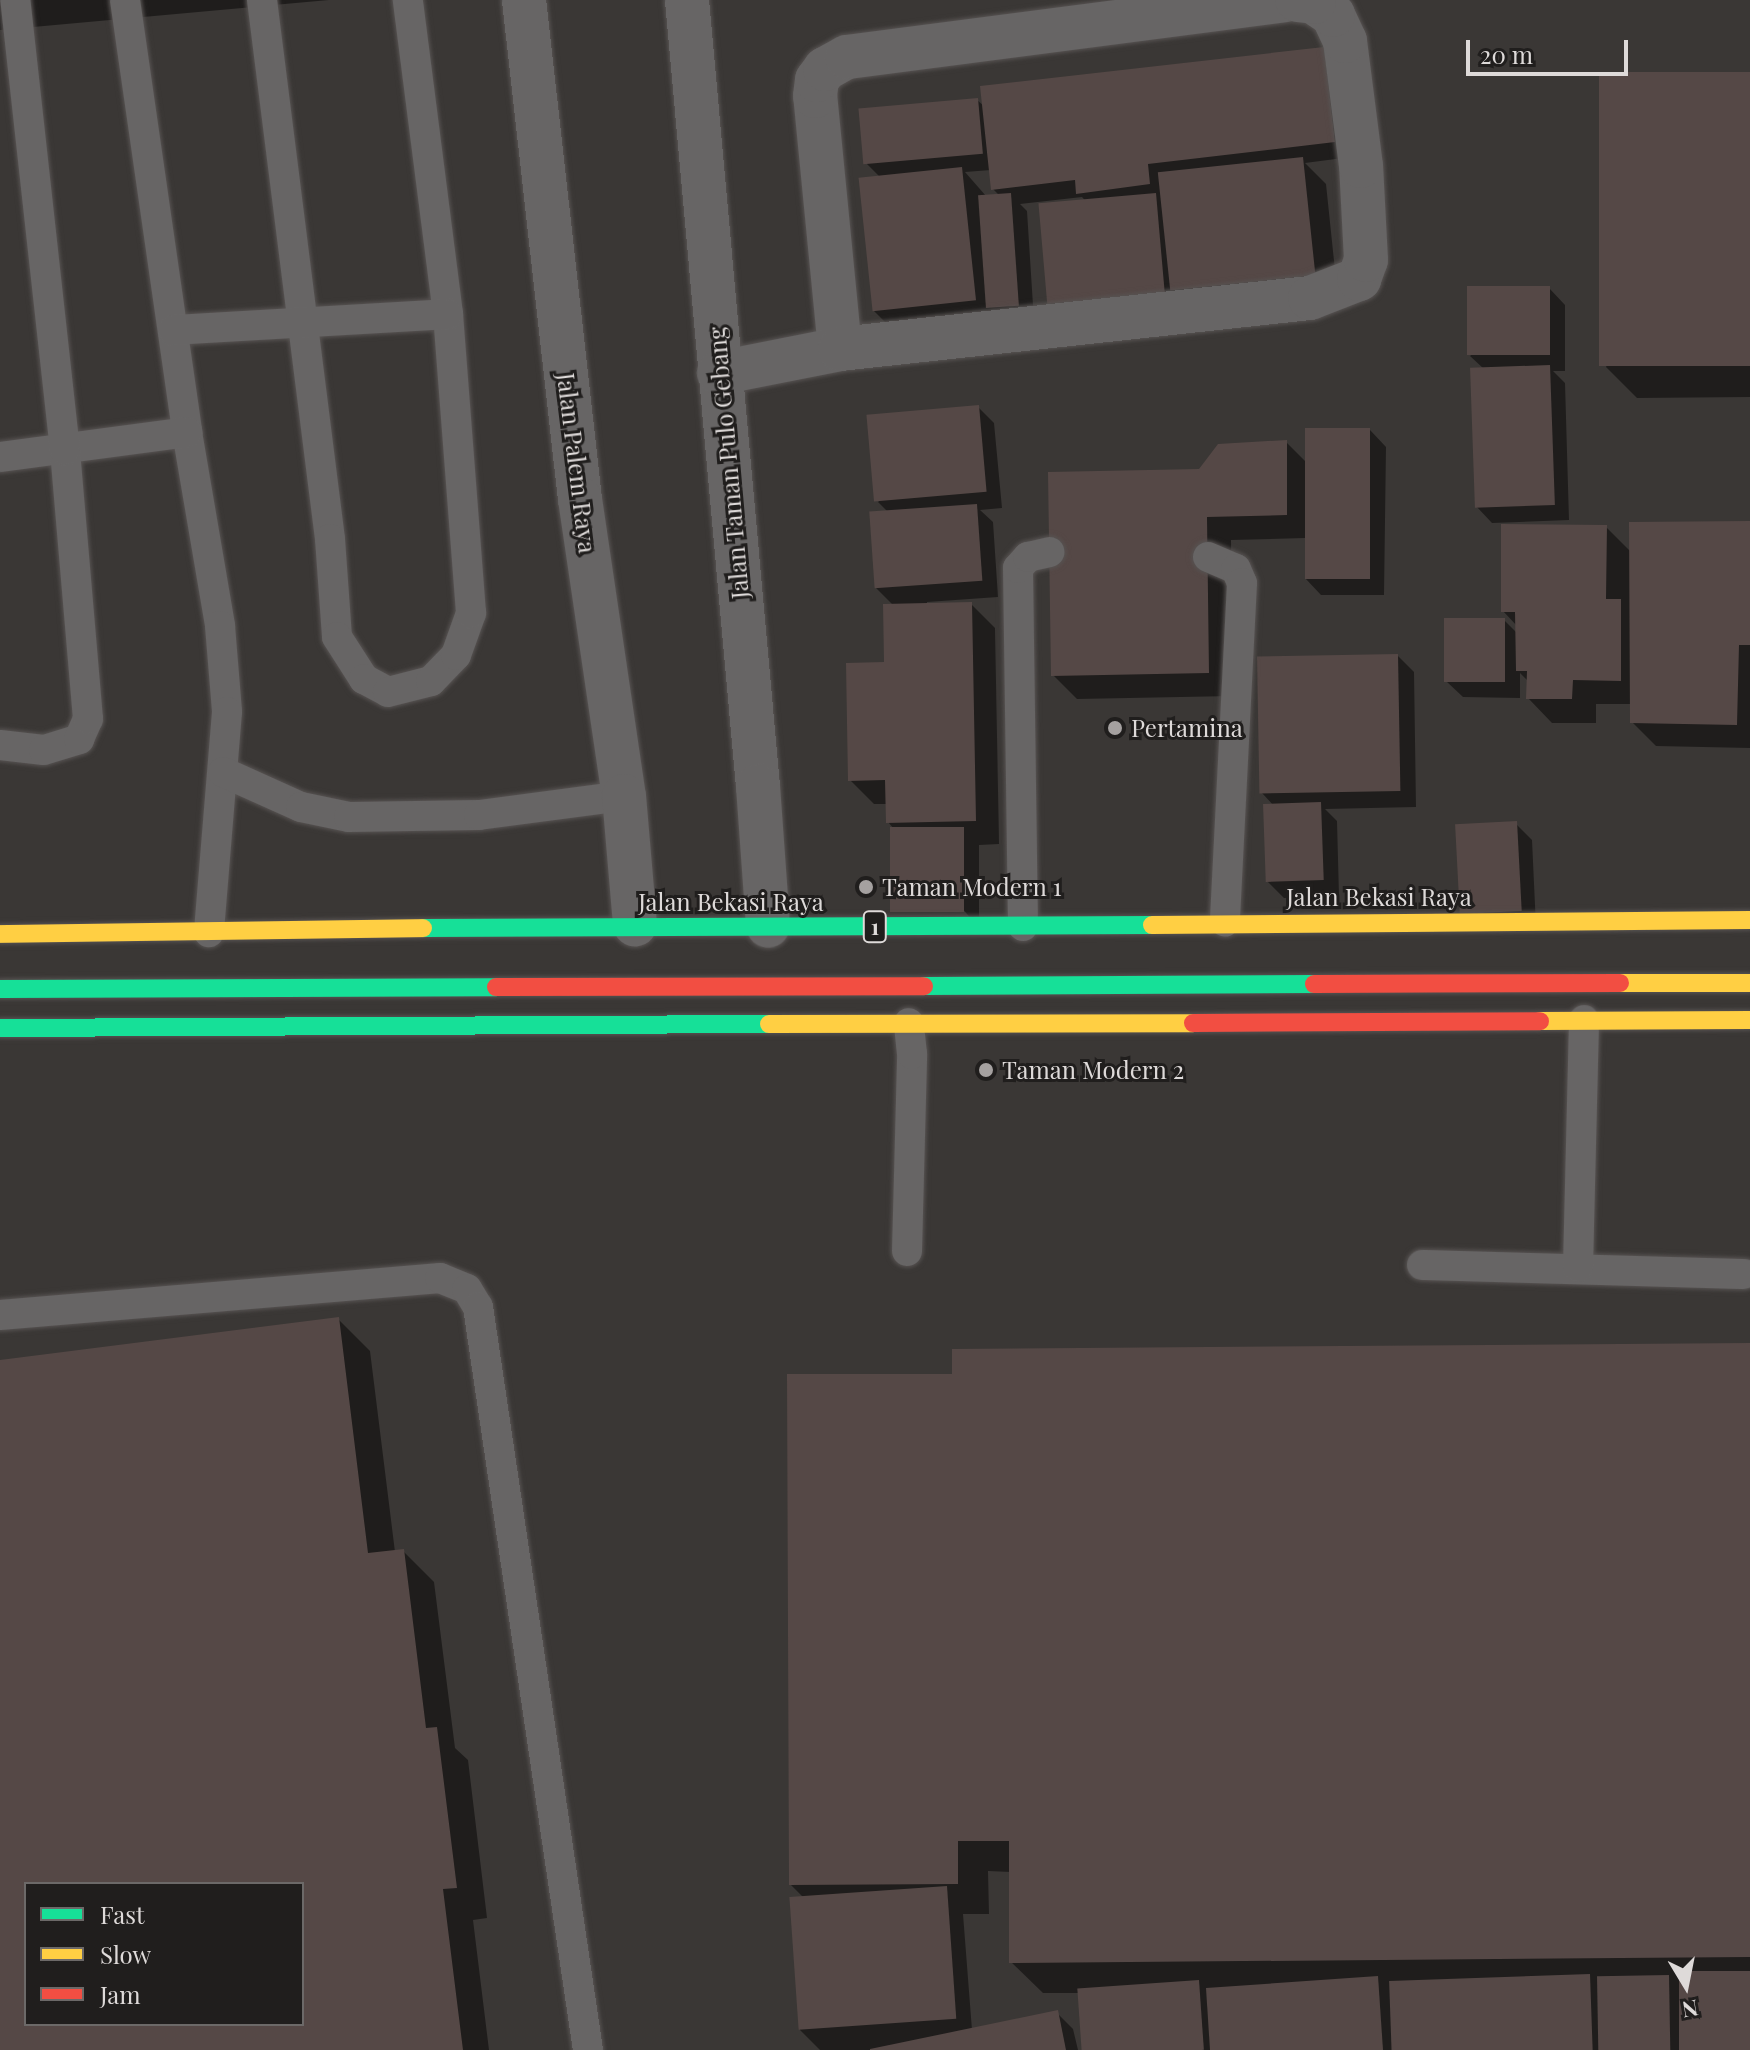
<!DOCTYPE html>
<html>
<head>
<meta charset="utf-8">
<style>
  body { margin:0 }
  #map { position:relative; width:1750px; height:2050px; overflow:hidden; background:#3a3735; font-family:"Playfair Display",serif }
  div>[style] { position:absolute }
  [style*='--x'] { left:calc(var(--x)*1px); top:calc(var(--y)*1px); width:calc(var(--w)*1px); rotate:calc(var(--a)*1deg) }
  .shadow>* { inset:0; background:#0007 }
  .building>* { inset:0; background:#554846; transform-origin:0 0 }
  .roads { filter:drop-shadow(0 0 2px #575352) drop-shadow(0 0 2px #575352) }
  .lane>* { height:30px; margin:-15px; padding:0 15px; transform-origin:15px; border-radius:15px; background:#676565 }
  .street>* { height:44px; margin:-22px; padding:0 22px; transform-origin:22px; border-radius:22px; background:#676565 }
  .fast>* { height:18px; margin:-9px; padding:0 9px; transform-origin:9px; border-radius:9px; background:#16e098 }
  .slow>* { height:18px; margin:-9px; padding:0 9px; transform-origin:9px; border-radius:9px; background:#ffcf43 }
  .jam>* { height:18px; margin:-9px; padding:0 9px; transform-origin:9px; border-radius:9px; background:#f24e42 }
  .bridges { filter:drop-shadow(0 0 2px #575352) drop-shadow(0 0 2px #575352) }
  .fast-bridge>* { height:18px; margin:-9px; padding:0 9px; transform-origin:9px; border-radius:9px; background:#16e098 }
  .slow-bridge>* { height:18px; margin:-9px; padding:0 9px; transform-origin:9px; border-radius:9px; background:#ffcf43 }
  .jam-bridge>* { height:18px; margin:-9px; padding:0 9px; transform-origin:9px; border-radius:9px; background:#f24e42 }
  .dots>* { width:22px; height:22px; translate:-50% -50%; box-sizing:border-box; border:4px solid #201e1d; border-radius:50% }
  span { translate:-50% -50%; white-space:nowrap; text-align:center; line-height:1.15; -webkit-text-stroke:6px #201e1d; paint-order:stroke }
  .shield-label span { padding:2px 6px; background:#201e1d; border:2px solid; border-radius:6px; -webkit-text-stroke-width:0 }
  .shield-label { font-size:22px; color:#dedad9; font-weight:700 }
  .street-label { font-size:24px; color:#dedad9 }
  .poi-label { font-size:24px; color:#dedad9 }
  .left { translate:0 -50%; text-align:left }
  .legend { position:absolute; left:24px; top:1882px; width:280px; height:144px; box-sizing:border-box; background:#201e1d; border:2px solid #6c6968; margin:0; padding:10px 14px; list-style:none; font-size:24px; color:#dedad9 }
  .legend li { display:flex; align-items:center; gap:16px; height:40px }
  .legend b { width:40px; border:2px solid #6c6968 }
  .north { position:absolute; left:1646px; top:1946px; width:80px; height:80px; -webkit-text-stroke:6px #201e1d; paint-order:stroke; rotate:170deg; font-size:22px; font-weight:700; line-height:32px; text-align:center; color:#dedad9 }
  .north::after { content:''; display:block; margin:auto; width:28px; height:36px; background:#dedad9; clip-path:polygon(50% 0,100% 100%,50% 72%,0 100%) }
  .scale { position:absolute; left:1466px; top:40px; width:162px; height:36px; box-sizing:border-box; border:4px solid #dedad9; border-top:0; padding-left:10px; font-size:24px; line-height:28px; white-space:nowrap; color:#dedad9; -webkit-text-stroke:6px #201e1d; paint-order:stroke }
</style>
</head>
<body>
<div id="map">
  <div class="shadow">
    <i style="clip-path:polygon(0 0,329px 0,0 30px)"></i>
    <i style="clip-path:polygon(evenodd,1323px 49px,1351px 157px,1305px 163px,1326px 184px,1338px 299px,1181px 310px,1082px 197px,1020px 204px,1027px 211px,1034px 321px,898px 335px,874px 311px,880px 177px,865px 162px,977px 100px,984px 106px,1323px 49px,991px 170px,993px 189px,999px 195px,986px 196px,965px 172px,991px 170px)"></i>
    <i style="clip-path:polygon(1750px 74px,1750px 397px,1637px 398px,1606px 367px)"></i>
    <i style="clip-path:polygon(1549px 288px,1565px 305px,1565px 371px,1553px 371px,1565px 383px,1569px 520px,1492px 523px,1476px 506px,1484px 369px,1470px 356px)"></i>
    <i style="clip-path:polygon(978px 407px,994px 423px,1002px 508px,980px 510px,993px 522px,998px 597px,927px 602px,927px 605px,971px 604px,995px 628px,999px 844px,979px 845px,979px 928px,888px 822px,888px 804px,874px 804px,850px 780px,886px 664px,894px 606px,876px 588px,888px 512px,878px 502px)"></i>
    <i style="clip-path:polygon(1370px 430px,1386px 447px,1384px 595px,1321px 595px,1305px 578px,1305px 538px,1231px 540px,1233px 696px,1077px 699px,1053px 675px,1200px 471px,1286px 442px,1306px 462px)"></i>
    <i style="clip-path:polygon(1750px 523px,1750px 748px,1656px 746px,1632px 722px,1632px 704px,1596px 704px,1596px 723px,1552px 723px,1528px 698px,1528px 681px,1520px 673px,1520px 698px,1463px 697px,1446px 681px,1504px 620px,1518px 634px,1517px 626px,1503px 611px,1606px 527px,1631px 552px)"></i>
    <i style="clip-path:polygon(1398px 656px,1414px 672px,1416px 807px,1325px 809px,1337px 821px,1339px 896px,1284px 898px,1267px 881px,1274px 806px,1262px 793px)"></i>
    <i style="clip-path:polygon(1516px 824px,1532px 840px,1536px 927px,1477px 930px)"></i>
    <i style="clip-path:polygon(evenodd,339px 1320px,370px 1351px,395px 1552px,403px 1551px,434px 1582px,455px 1748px,468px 1760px,487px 1918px,473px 1920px,489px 2050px,0 2050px,0 1362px,339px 1320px,26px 1884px,302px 1884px,302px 2024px,26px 2024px,26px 1884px)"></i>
    <i style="clip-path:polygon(1750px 1345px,1750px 2050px,1083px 2050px,1079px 1993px,1043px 1993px,1011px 1962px,1011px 1872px,988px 1871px,989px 1914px,963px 1914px,972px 2030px,1057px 2013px,1073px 2029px,1078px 2050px,820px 2050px,800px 2030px,804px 1898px,791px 1885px,954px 1376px)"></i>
  </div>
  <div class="building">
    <i style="clip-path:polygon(1324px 47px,1335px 142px,1148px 164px,1150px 184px,1076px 194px,1075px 180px,991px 190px,980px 86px)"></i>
    <i style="left:1750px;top:72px;width:294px;height:151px;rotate:90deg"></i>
    <i style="left:978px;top:98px;width:56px;height:120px;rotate:85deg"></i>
    <i style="left:1303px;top:157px;width:119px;height:146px;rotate:84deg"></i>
    <i style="left:962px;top:167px;width:134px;height:104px;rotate:84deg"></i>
    <i style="left:1011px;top:193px;width:113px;height:33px;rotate:86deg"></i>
    <i style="left:1156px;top:193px;width:101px;height:118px;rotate:85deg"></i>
    <i style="left:1550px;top:286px;width:69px;height:83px;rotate:90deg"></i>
    <i style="left:1550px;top:365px;width:140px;height:80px;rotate:88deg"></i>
    <i style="left:979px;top:405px;width:87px;height:113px;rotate:85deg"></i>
    <i style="left:1305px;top:428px;width:65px;height:151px"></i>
    <i style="clip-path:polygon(1287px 440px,1287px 515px,1207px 517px,1209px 673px,1051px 676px,1048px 472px,1199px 469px,1218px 444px)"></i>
    <i style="left:977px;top:504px;width:77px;height:108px;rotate:86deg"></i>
    <i style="clip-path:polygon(1750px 521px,1750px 645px,1739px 645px,1737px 725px,1630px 723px,1629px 522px)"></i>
    <i style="clip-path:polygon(1501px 524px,1607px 525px,1606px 599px,1621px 599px,1621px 681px,1573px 680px,1572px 699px,1526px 699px,1527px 671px,1516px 671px,1515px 612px,1501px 612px)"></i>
    <i style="clip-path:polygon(972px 602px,976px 821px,886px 823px,885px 780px,848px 781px,846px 663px,884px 662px,883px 604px)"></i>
    <i style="left:1505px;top:618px;width:64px;height:61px;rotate:90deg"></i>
    <i style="left:1398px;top:654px;width:137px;height:141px;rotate:89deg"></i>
    <i style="left:1321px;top:802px;width:78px;height:58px;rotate:88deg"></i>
    <i style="left:1517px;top:821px;width:90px;height:62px;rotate:87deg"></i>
    <i style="left:890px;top:827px;width:74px;height:85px"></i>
    <i style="clip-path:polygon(evenodd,339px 1317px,368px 1553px,404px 1549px,426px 1728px,437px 1727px,457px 1888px,443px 1889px,463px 2050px,0 2050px,0 1360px,339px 1317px,26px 1884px,302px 1884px,302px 2024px,26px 2024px,26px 1884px)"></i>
    <i style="clip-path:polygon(1750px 1343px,1750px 1957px,1009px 1963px,1009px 1841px,958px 1841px,958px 1884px,789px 1885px,787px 1374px,952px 1374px,952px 1349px)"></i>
    <i style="left:947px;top:1886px;width:133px;height:158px;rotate:86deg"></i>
    <i style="left:1750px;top:1971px;width:79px;height:71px;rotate:90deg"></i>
    <i style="left:1590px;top:1974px;width:76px;height:201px;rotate:88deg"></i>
    <i style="left:1669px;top:1975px;width:75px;height:72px;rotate:89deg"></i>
    <i style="clip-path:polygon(1378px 1976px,1383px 2050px,1210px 2050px,1206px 1988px)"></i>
    <i style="left:1199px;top:1980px;width:70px;height:122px;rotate:86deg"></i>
    <i style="clip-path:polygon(1058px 2010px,1066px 2050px,870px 2050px,870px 2049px)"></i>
  </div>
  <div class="roads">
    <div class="lane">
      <i style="--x:125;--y:0;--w:436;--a:81.8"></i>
      <i style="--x:187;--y:432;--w:197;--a:80.3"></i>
      <i style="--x:220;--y:626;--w:86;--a:85.3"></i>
      <i style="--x:227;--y:712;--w:221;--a:94.7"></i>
      <i style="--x:262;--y:0;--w:543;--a:82.81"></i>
      <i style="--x:330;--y:539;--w:98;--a:85.9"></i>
      <i style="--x:337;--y:637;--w:50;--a:57.3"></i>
      <i style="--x:364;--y:679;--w:27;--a:28"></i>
      <i style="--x:388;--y:692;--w:44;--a:-14.3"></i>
      <i style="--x:431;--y:681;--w:36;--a:-46"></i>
      <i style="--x:456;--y:655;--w:45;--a:-70.3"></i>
      <i style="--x:471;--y:613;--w:300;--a:-94.4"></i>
      <i style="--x:448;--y:314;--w:317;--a:-97.3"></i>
      <i style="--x:173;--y:330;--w:275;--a:-3.3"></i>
      <i style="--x:0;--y:457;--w:189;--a:-7.6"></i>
      <i style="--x:1208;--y:557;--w:30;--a:23"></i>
      <i style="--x:1236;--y:569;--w:15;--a:67"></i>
      <i style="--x:1242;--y:583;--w:339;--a:92.9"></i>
      <i style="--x:0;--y:745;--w:44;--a:6.5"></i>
      <i style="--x:44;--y:750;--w:37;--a:-17"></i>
      <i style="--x:79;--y:739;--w:22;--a:-66"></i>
      <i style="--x:88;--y:719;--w:270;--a:-94.9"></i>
      <i style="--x:65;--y:450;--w:453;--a:-96.3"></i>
      <i style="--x:223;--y:772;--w:85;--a:24.2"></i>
      <i style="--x:301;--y:807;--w:49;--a:11.8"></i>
      <i style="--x:349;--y:817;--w:130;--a:-0.9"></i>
      <i style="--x:479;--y:815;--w:146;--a:-7.5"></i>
      <i style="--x:1023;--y:926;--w:358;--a:-90.8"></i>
      <i style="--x:1018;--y:568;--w:15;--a:-48"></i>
      <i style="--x:1028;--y:557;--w:22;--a:-13"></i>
      <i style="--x:907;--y:1251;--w:197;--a:-88.5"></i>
      <i style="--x:912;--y:1054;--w:31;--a:-96"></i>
      <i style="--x:1422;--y:1265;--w:322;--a:1.6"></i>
      <i style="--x:1578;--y:1267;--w:247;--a:-88.6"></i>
      <i style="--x:0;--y:1315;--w:442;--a:-4.8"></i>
      <i style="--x:440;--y:1278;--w:29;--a:22"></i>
      <i style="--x:467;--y:1289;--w:21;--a:59"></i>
      <i style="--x:478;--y:1307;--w:751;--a:81.58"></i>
    </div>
    <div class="street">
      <i style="--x:524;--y:0;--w:502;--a:83.6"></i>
      <i style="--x:580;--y:499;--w:300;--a:81.6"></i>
      <i style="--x:624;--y:796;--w:129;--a:85.1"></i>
      <i style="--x:687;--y:0;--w:789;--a:84.84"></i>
      <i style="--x:758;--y:786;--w:140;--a:85.9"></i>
      <i style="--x:840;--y:349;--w:254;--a:-95.6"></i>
      <i style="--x:815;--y:96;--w:16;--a:-83"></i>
      <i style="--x:817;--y:80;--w:14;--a:-54"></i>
      <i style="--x:825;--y:69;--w:25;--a:-29"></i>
      <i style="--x:847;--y:57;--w:441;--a:-7.4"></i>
      <i style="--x:719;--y:373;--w:123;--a:-11.2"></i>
      <i style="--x:840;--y:349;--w:473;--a:-6.2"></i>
      <i style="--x:1310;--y:298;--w:53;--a:-21.2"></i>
      <i style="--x:1359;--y:279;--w:20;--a:-70"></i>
      <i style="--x:1366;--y:260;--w:94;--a:-93"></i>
      <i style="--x:1361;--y:166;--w:126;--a:-97.3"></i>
      <i style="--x:1345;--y:41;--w:29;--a:-115"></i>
      <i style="--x:1333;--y:15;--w:23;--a:-146"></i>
      <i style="--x:1314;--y:2;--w:17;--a:-173"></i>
    </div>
    <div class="fast">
      <i style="--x:423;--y:928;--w:729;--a:-0.24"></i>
      <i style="--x:0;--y:1028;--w:769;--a:-0.3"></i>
    </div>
    <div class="slow">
      <i style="--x:1152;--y:925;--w:598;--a:-0.48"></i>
      <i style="--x:0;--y:934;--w:423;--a:-0.8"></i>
      <i style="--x:1540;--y:1021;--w:210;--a:-0.3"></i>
      <i style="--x:769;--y:1024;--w:424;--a:-0.1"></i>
    </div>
    <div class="jam">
      <i style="--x:1193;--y:1023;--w:347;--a:-0.3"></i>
    </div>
  </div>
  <div class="bridges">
    <div class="fast-bridge">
      <i style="--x:924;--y:986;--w:390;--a:-0.3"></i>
      <i style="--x:0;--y:989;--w:496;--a:-0.2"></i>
    </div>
    <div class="slow-bridge">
      <i style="--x:1620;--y:983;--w:130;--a:0"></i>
    </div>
    <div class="jam-bridge">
      <i style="--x:1314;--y:984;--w:306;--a:-0.2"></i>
      <i style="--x:496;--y:987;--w:428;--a:-0.1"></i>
    </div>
  </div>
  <div class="dots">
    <i style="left:1115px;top:728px;background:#a5a1a0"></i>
    <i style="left:866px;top:887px;background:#a5a1a0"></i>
    <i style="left:986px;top:1070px;background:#a5a1a0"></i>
  </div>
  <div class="shield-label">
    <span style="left:875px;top:927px">1</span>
  </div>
  <div class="street-label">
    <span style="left:577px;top:463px;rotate:83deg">Jalan Palem Raya</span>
    <span style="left:728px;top:463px;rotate:-95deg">Jalan Taman Pulo Gebang</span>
    <span style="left:1379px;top:897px">Jalan Bekasi Raya</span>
    <span style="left:731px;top:902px">Jalan Bekasi Raya</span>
  </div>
  <div class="poi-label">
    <span class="left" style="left:1131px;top:728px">Pertamina</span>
    <span class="left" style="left:882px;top:887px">Taman Modern 1</span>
    <span class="left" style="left:1002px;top:1070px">Taman Modern 2</span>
  </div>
  <ul class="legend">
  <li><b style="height:10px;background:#16e098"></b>Fast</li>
  <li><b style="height:10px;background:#ffcf43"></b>Slow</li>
  <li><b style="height:10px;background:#f24e42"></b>Jam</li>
  </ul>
  <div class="north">N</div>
  <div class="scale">20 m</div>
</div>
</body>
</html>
